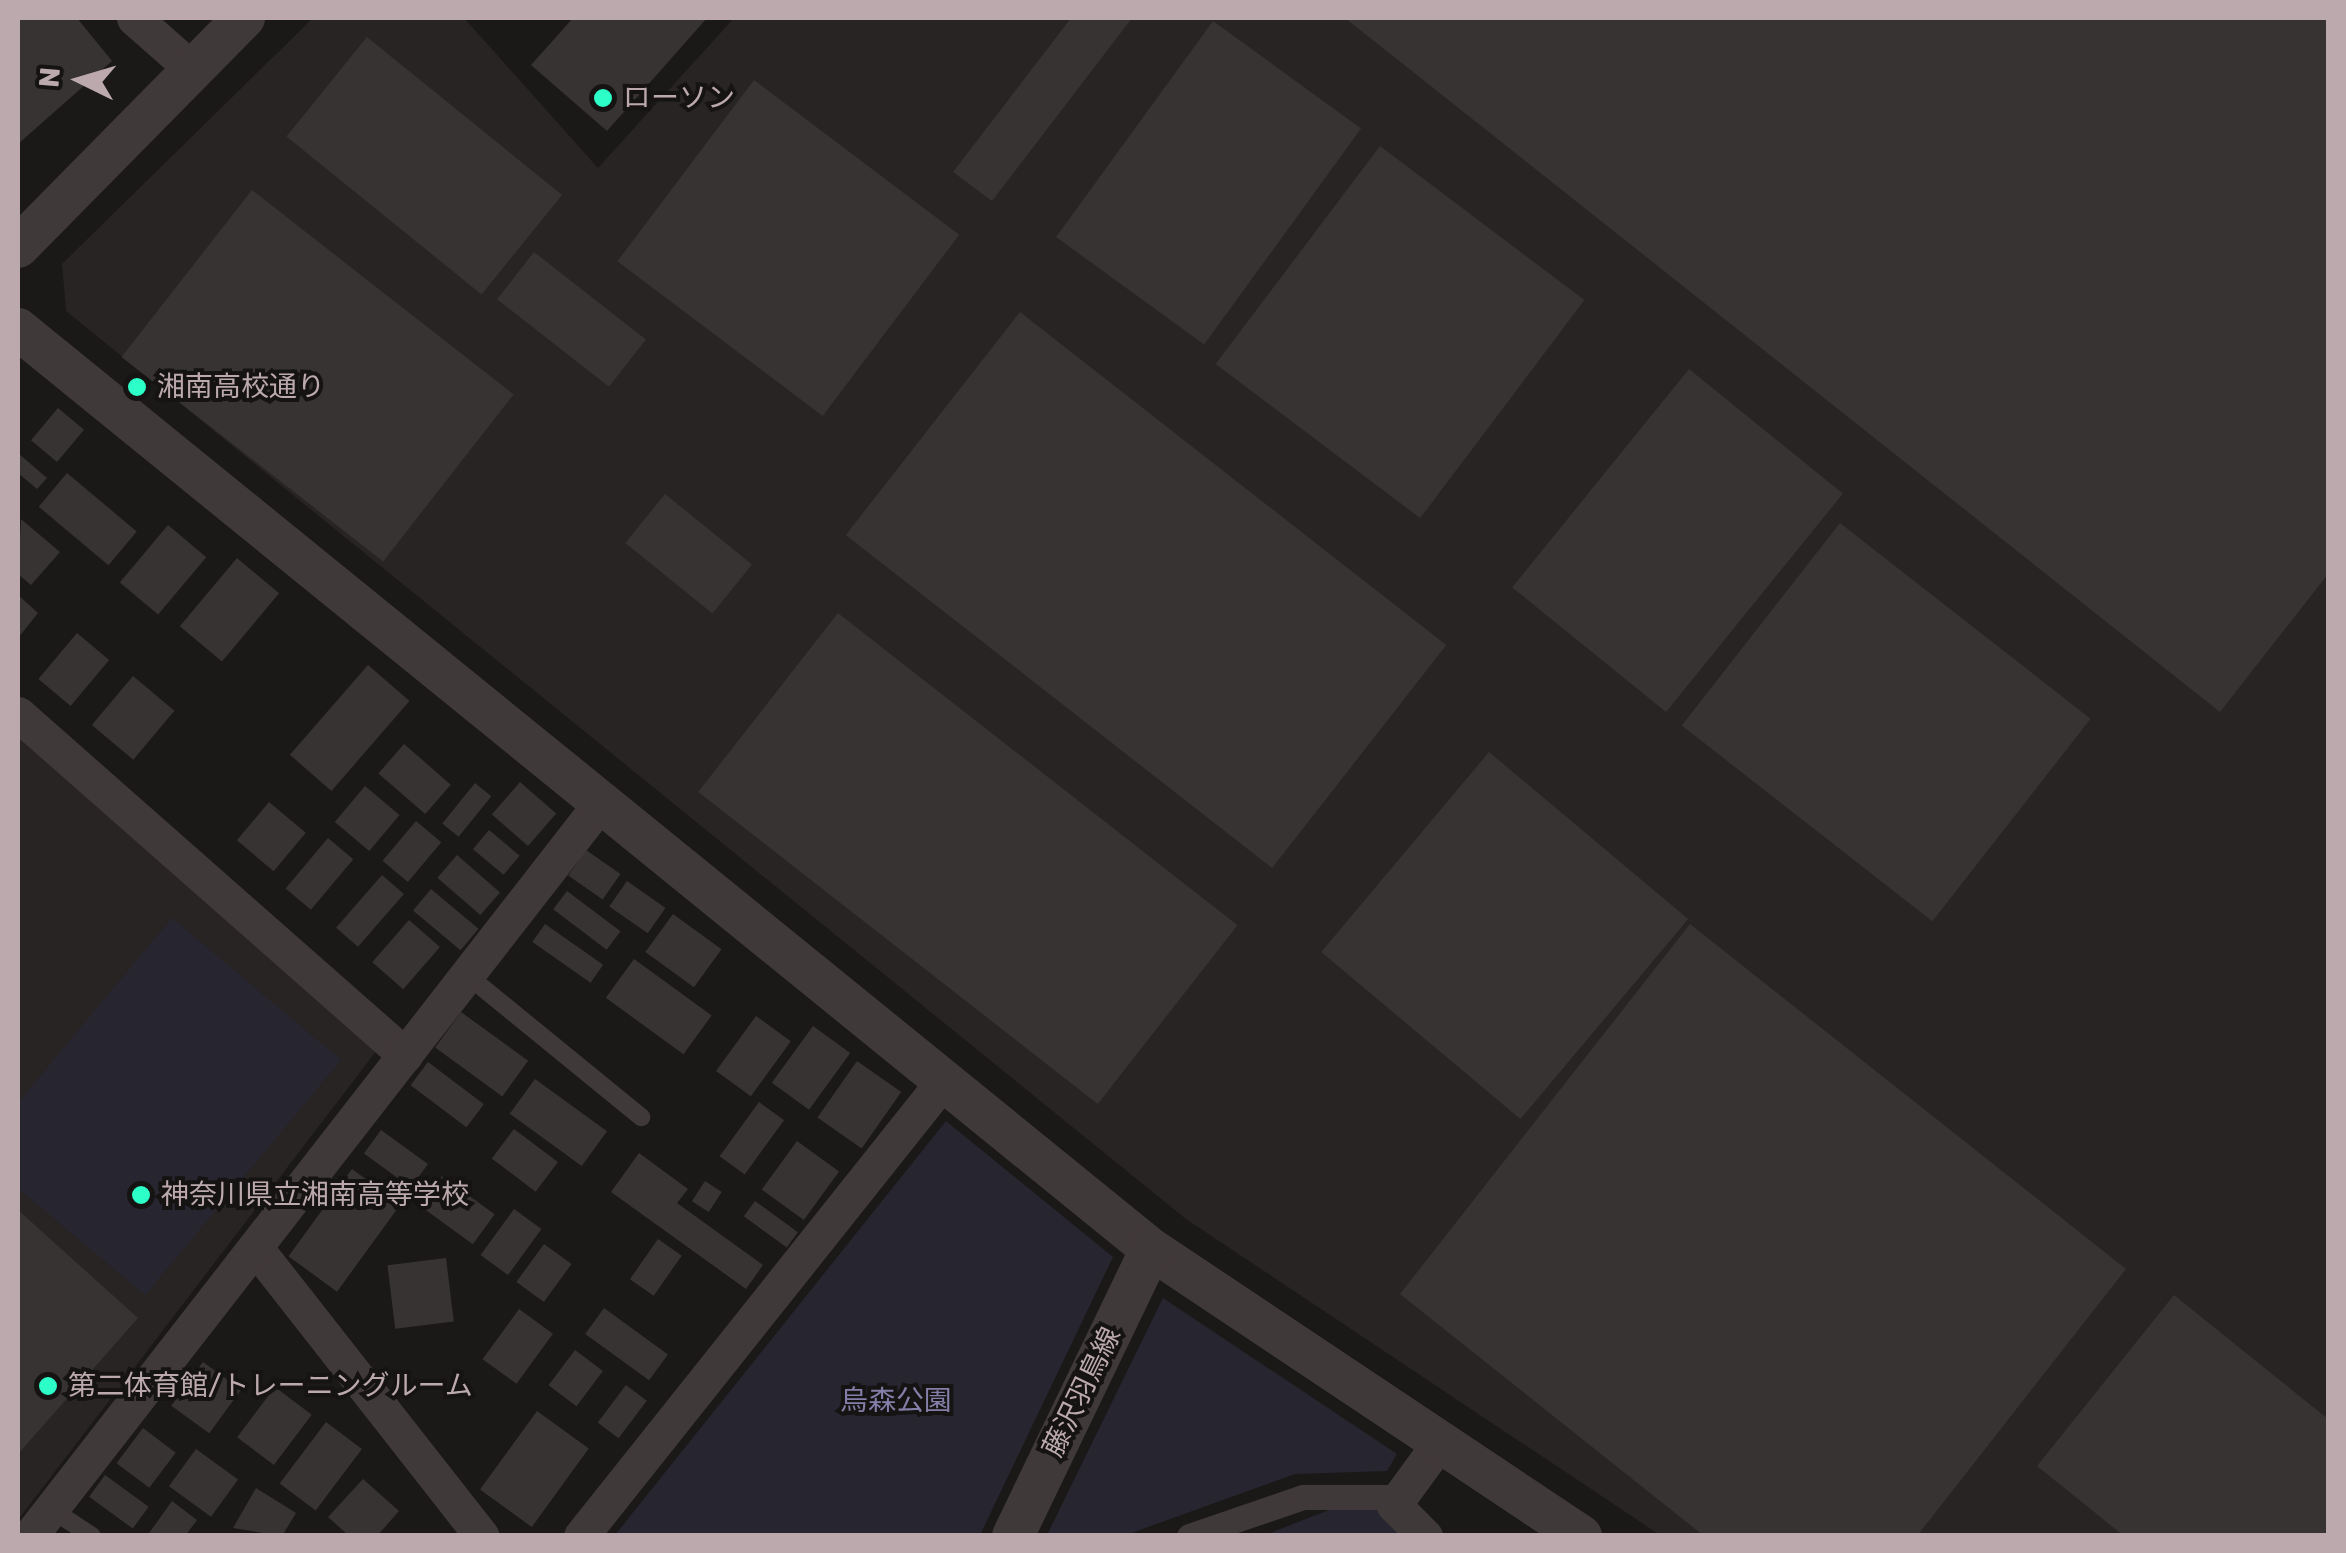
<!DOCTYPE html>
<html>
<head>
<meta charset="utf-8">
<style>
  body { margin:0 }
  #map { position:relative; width:2346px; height:1553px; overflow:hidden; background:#1b1818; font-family:Rubik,"Noto Sans JP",sans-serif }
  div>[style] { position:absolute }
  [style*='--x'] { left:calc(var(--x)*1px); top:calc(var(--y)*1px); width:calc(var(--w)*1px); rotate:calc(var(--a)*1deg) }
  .built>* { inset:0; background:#282424 }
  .green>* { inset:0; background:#272530 }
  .building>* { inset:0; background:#373333; transform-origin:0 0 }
  .service>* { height:18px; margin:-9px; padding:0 9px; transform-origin:9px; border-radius:9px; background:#403939 }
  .pedestrian>* { height:25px; margin:-12.5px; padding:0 12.5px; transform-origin:12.5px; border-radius:12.5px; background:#403939 }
  .minor>* { height:35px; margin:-17.5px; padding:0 17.5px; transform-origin:17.5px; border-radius:17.5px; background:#403939 }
  .tertiary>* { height:42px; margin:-21px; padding:0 21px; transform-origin:21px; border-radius:21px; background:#403939 }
  .dots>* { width:28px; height:28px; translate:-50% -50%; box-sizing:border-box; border:5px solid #161313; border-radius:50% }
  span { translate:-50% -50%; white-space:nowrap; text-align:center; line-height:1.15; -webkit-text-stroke:8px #161313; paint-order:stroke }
  .poi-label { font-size:28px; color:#bba9ae }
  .left { translate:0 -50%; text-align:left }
  .street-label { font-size:28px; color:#bba9ae }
  .park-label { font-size:28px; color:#847fa8 }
  .frame { position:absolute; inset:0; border:20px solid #bba9ae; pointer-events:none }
  .north { position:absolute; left:30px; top:30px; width:100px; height:100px; -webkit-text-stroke:8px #161313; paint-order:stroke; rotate:275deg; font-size:28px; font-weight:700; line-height:40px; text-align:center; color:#bba9ae }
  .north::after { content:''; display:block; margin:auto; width:35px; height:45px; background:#bba9ae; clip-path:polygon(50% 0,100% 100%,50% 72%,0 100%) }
</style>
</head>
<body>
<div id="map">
  <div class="built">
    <i style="clip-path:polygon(313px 18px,464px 18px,598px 168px,734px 18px,2328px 18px,2328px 1535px,1660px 1535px,1186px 1219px,66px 311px,62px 264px)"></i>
    <i style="clip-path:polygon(18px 718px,387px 1037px,18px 1520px)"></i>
  </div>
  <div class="green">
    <i style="clip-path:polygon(172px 918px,341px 1060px,145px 1295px,18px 1188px,18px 1103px)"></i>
    <i style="clip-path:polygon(946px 1121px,1113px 1257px,980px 1535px,615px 1535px)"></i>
    <i style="clip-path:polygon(1163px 1298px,1397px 1454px,1387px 1471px,1295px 1474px,1126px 1535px,1047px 1535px)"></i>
    <i style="clip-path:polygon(1386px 1508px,1413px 1536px,1262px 1536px,1329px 1510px)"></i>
  </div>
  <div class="building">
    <i style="clip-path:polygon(18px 18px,77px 18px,112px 61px,18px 144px)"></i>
    <i style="clip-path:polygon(573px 18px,707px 18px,607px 131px,531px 65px)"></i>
    <i style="clip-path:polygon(1071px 18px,1132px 18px,992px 201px,953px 172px)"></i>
    <i style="clip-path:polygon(1345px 18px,2328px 18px,2328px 574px,2220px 712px)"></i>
    <i style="left:1213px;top:21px;width:183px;height:267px;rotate:36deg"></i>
    <i style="left:367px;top:37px;width:251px;height:128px;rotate:39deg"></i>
    <i style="left:754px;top:80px;width:257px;height:227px;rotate:37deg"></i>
    <i style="left:1380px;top:146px;width:256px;height:273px;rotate:37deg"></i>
    <i style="left:252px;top:190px;width:332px;height:212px;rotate:38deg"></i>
    <i style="left:534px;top:252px;width:142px;height:60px;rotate:38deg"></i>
    <i style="left:1020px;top:312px;width:541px;height:283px;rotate:38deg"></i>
    <i style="left:1689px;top:369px;width:198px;height:281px;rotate:39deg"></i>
    <i style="left:58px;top:408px;width:34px;height:42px;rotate:40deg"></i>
    <i style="clip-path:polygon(18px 453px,47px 478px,37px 489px,18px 473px)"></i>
    <i style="left:67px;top:473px;width:91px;height:44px;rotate:40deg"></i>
    <i style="left:665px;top:494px;width:112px;height:63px;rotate:39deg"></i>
    <i style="clip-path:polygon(21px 519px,60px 552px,31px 585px,18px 574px)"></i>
    <i style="left:1840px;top:523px;width:318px;height:257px;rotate:38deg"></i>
    <i style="left:168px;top:525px;width:50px;height:75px;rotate:40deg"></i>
    <i style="left:237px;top:558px;width:55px;height:89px;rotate:40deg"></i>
    <i style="clip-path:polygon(18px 595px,38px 613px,18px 638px)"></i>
    <i style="left:838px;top:613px;width:507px;height:227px;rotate:38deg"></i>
    <i style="left:77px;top:633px;width:42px;height:60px;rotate:40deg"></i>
    <i style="left:368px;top:665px;width:55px;height:119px;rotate:41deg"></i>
    <i style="left:133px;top:676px;width:54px;height:64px;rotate:40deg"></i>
    <i style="left:404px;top:744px;width:62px;height:39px;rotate:41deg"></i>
    <i style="left:1489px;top:752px;width:260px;height:261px;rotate:40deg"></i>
    <i style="left:520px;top:782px;width:48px;height:43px;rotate:41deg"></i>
    <i style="left:475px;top:783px;width:21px;height:52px;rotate:39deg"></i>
    <i style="left:365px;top:786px;width:45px;height:47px;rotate:40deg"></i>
    <i style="left:269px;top:802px;width:48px;height:50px;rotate:40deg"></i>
    <i style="left:416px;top:821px;width:33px;height:52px;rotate:40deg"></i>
    <i style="left:489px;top:830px;width:40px;height:25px;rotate:40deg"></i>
    <i style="left:328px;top:838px;width:33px;height:66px;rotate:40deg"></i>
    <i style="left:586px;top:850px;width:42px;height:31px;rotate:35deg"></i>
    <i style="left:457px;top:855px;width:57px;height:30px;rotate:41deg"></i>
    <i style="left:382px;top:875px;width:29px;height:70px;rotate:41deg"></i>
    <i style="left:627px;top:881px;width:47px;height:31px;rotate:35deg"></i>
    <i style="left:431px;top:889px;width:62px;height:28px;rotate:40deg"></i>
    <i style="left:567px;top:891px;width:67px;height:23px;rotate:37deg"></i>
    <i style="left:673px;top:914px;width:60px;height:47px;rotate:36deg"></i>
    <i style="left:409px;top:920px;width:41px;height:56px;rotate:41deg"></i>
    <i style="left:545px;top:924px;width:71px;height:22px;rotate:35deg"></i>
    <i style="clip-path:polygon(1690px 924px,2126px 1269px,1917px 1536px,1704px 1536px,1400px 1294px)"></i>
    <i style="left:634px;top:959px;width:96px;height:48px;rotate:36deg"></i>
    <i style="left:461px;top:1012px;width:83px;height:44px;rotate:36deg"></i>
    <i style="left:756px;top:1016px;width:43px;height:68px;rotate:36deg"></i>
    <i style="left:813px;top:1026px;width:46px;height:70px;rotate:36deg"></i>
    <i style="left:857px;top:1061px;width:54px;height:69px;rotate:35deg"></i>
    <i style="left:428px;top:1062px;width:70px;height:29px;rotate:37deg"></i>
    <i style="left:535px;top:1079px;width:89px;height:43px;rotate:36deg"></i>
    <i style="left:759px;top:1102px;width:31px;height:67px;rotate:36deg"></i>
    <i style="left:514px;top:1129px;width:55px;height:37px;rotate:37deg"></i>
    <i style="left:381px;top:1130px;width:58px;height:29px;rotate:36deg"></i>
    <i style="left:797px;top:1141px;width:52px;height:60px;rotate:36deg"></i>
    <i style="clip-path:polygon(639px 1153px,688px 1189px,677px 1203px,763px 1265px,746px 1289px,611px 1192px)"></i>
    <i style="left:352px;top:1169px;width:60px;height:108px;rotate:36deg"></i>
    <i style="left:442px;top:1176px;width:65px;height:37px;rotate:36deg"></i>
    <i style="left:705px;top:1181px;width:20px;height:24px;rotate:33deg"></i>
    <i style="left:755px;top:1201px;width:53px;height:19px;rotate:36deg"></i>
    <i style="left:514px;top:1209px;width:34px;height:57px;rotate:36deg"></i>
    <i style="clip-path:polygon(18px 1210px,138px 1318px,18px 1454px)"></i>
    <i style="left:658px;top:1239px;width:29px;height:49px;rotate:35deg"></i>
    <i style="left:544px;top:1244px;width:34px;height:47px;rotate:36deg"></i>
    <i style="left:446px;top:1258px;width:64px;height:59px;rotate:83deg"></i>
    <i style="clip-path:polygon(2174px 1295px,2328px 1419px,2328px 1536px,2124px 1536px,2037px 1466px)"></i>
    <i style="left:604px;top:1308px;width:79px;height:32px;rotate:36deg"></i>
    <i style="left:519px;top:1309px;width:42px;height:62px;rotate:36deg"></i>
    <i style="left:575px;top:1350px;width:35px;height:44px;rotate:37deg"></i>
    <i style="left:203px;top:1362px;width:47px;height:54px;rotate:36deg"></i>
    <i style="left:626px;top:1385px;width:26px;height:47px;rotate:37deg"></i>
    <i style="left:275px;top:1387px;width:46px;height:63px;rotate:37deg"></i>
    <i style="left:537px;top:1411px;width:64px;height:97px;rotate:36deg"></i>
    <i style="left:326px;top:1422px;width:45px;height:77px;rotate:37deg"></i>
    <i style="left:143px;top:1428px;width:41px;height:44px;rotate:37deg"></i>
    <i style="left:196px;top:1449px;width:52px;height:46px;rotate:36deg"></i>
    <i style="left:105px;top:1475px;width:54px;height:27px;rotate:36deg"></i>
    <i style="clip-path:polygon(363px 1479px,399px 1511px,377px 1536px,349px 1536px,328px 1517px)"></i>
    <i style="clip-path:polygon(256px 1488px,296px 1513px,282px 1536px,233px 1528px)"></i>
    <i style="clip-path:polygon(172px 1501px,197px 1520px,185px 1536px,147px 1536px)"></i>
  </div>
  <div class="service">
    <i style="--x:467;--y:975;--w:225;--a:39.2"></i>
    <i style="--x:51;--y:1509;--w:49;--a:33.4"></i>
  </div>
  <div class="pedestrian">
    <i style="--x:1189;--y:1536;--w:120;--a:-18.9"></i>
    <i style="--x:1303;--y:1497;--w:98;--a:0"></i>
  </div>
  <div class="minor">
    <i style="--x:134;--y:18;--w:79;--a:41.4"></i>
    <i style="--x:18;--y:714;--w:516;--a:41.38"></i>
    <i style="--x:255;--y:1247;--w:367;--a:51.9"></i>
    <i style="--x:30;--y:1536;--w:933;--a:-52.1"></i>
    <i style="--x:581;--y:1536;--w:583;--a:-51.48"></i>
    <i style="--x:1425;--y:1536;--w:44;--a:-135"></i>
    <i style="--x:1394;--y:1505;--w:78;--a:-53.9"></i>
  </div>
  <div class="tertiary">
    <i style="--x:18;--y:247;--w:322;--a:-45.4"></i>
    <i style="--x:18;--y:329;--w:1459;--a:39.08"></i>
    <i style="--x:1151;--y:1249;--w:517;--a:33.72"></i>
    <i style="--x:1013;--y:1536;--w:318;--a:-64.3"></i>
  </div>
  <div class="dots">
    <i style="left:603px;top:98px;background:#2cffc7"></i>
    <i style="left:137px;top:387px;background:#2cffc7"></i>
    <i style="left:141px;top:1195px;background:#2cffc7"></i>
    <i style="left:48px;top:1386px;background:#2cffc7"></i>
  </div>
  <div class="poi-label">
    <span class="left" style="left:623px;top:98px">ローソン</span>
    <span class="left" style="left:157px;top:387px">湘南高校通り</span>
    <span class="left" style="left:161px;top:1195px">神奈川県立湘南高等学校</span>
    <span class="left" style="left:68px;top:1386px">第二体育館/トレーニングルーム</span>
  </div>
  <div class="street-label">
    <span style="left:1082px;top:1392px;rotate:-64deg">藤沢羽鳥線</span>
  </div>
  <div class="park-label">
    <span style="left:896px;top:1401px">烏森公園</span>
  </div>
  <div class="frame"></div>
  <div class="north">N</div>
</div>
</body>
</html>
